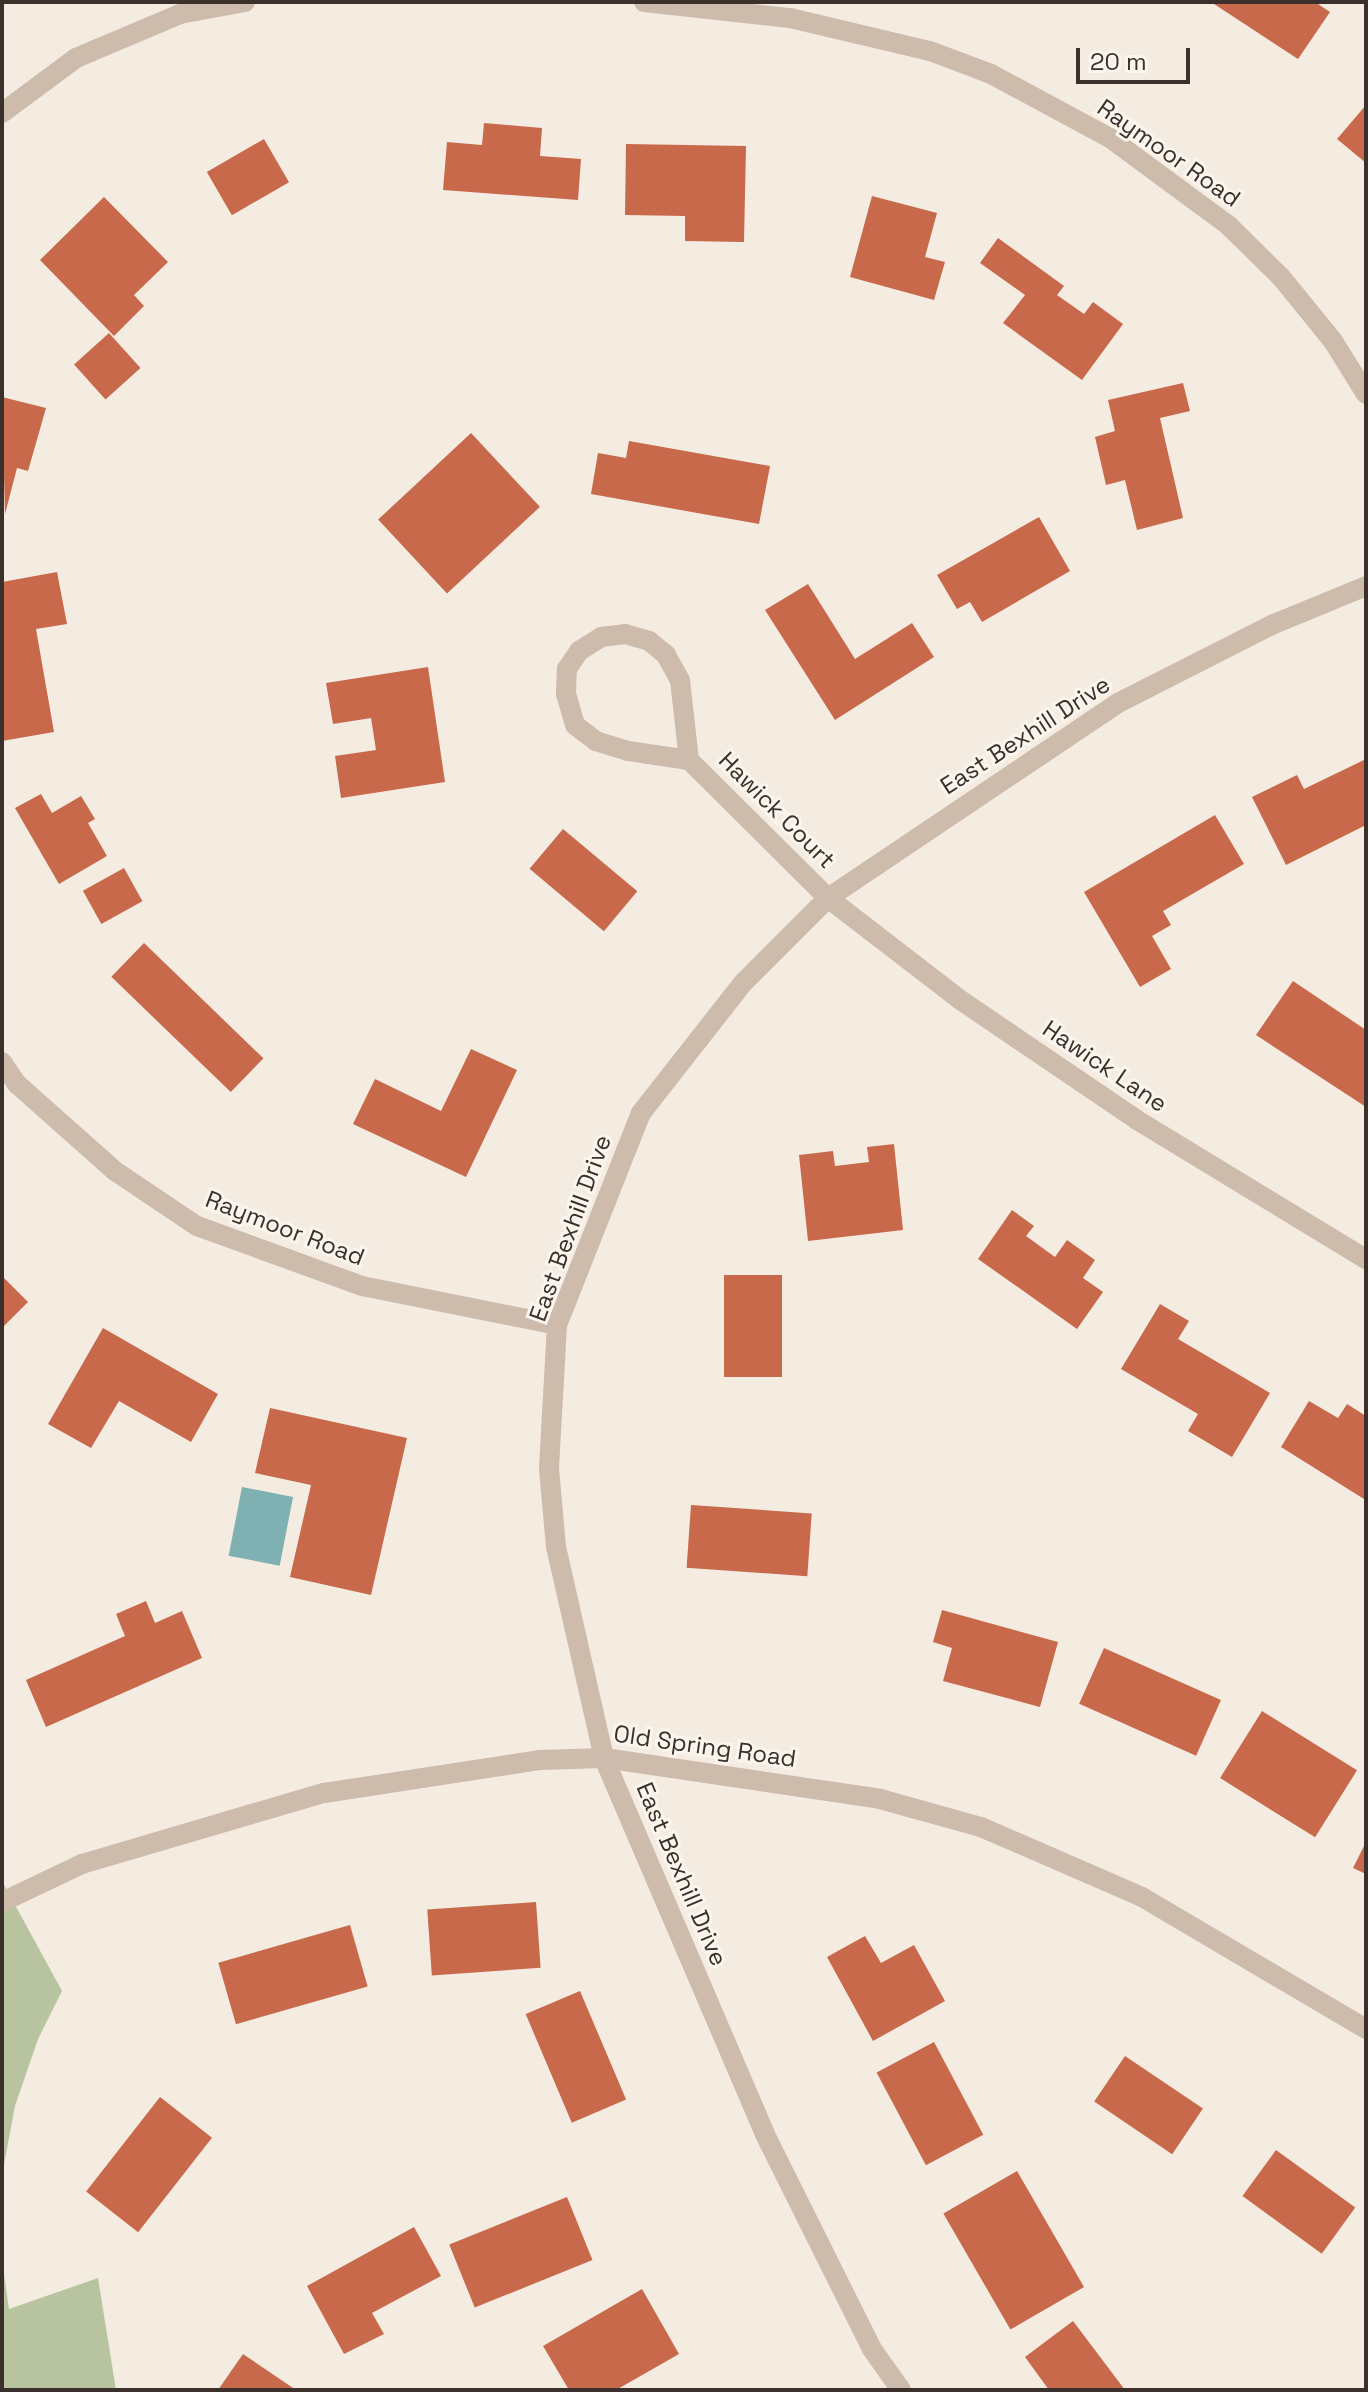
<!DOCTYPE html>
<html>
<head>
<meta charset="utf-8">
<style>
  body { margin:0 }
  #map { position:relative; width:1368px; height:2392px; overflow:hidden; background:#f4ebe1; font-family:"Space Grotesk",sans-serif }
  div>[style] { position:absolute }
  [style*='--x'] { left:calc(var(--x)*1px); top:calc(var(--y)*1px); width:calc(var(--w)*1px); rotate:calc(var(--a)*1deg) }
  .green>* { inset:0; background:#b8c4a0 }
  .water>* { inset:0; background:#7fb0b2; transform-origin:0 0 }
  .building>* { inset:0; background:#c8694b; transform-origin:0 0 }
  .minor>* { height:20px; margin:-10px; padding:0 10px; transform-origin:10px; border-radius:10px; background:#cdbbac }
  span { translate:-50% -50%; white-space:nowrap; text-align:center; line-height:1.15; -webkit-text-stroke:6px #fbf5ee; paint-order:stroke }
  .street-label { font-size:24px; color:#3b302b }
  .frame { position:absolute; inset:0; border:4px solid #3b302b; pointer-events:none }
  .scale { position:absolute; left:1076px; top:48px; width:114px; height:36px; box-sizing:border-box; border:4px solid #3b302b; border-top:0; padding-left:10px; font-size:24px; line-height:28px; white-space:nowrap; color:#3b302b; -webkit-text-stroke:6px #fbf5ee; paint-order:stroke }
</style>
</head>
<body>
<div id="map">
  <div class="green">
    <i style="clip-path:polygon(2px 1881px,62px 1991px,38px 2039px,15px 2106px,2px 2175px)"></i>
    <i style="clip-path:polygon(2px 2260px,9px 2309px,98px 2278px,116px 2390px,2px 2390px)"></i>
  </div>
  <div class="water">
    <i style="left:242px;top:1487px;width:52px;height:70px;rotate:11deg"></i>
  </div>
  <div class="building">
    <i style="clip-path:polygon(1211px 2px,1315px 2px,1330px 12px,1298px 59px)"></i>
    <i style="clip-path:polygon(1366px 105px,1366px 163px,1337px 139px)"></i>
    <i style="clip-path:polygon(484px 123px,542px 128px,540px 156px,581px 159px,578px 200px,443px 190px,447px 142px,482px 145px)"></i>
    <i style="left:264px;top:139px;width:50px;height:66px;rotate:60deg"></i>
    <i style="clip-path:polygon(626px 144px,746px 146px,744px 242px,685px 241px,685px 216px,625px 215px)"></i>
    <i style="clip-path:polygon(872px 196px,937px 213px,925px 257px,945px 262px,934px 300px,850px 277px)"></i>
    <i style="clip-path:polygon(104px 197px,168px 262px,134px 295px,144px 306px,114px 336px,40px 260px)"></i>
    <i style="clip-path:polygon(998px 238px,1064px 286px,1057px 295px,1084px 314px,1093px 302px,1123px 324px,1082px 380px,1003px 323px,1025px 295px,980px 263px)"></i>
    <i style="left:109px;top:333px;width:47px;height:47px;rotate:48deg"></i>
    <i style="clip-path:polygon(1183px 383px,1190px 411px,1160px 418px,1183px 518px,1137px 530px,1125px 480px,1106px 485px,1095px 437px,1115px 431px,1108px 400px)"></i>
    <i style="clip-path:polygon(2px 397px,46px 408px,28px 471px,17px 468px,5px 514px)"></i>
    <i style="left:471px;top:433px;width:101px;height:127px;rotate:47deg"></i>
    <i style="clip-path:polygon(629px 441px,770px 466px,759px 524px,591px 494px,598px 453px,626px 458px)"></i>
    <i style="clip-path:polygon(1039px 517px,1070px 571px,982px 622px,970px 602px,957px 609px,937px 575px)"></i>
    <i style="clip-path:polygon(57px 572px,67px 624px,36px 629px,54px 732px,2px 741px,2px 582px)"></i>
    <i style="clip-path:polygon(808px 584px,855px 659px,912px 623px,934px 657px,835px 720px,765px 610px)"></i>
    <i style="clip-path:polygon(428px 667px,445px 782px,341px 798px,335px 756px,376px 750px,371px 718px,333px 724px,326px 683px)"></i>
    <i style="clip-path:polygon(1366px 759px,1366px 825px,1286px 865px,1252px 797px,1297px 775px,1304px 789px)"></i>
    <i style="clip-path:polygon(41px 794px,52px 813px,81px 796px,95px 819px,88px 823px,107px 856px,59px 884px,15px 808px)"></i>
    <i style="clip-path:polygon(1215px 815px,1244px 864px,1163px 911px,1171px 925px,1152px 936px,1171px 969px,1140px 987px,1084px 892px)"></i>
    <i style="left:563px;top:829px;width:97px;height:52px;rotate:40deg"></i>
    <i style="left:124px;top:868px;width:38px;height:47px;rotate:61deg"></i>
    <i style="left:144px;top:943px;width:166px;height:47px;rotate:44deg"></i>
    <i style="clip-path:polygon(1293px 981px,1366px 1030px,1366px 1107px,1256px 1035px)"></i>
    <i style="clip-path:polygon(471px 1049px,517px 1070px,466px 1177px,353px 1124px,375px 1079px,441px 1111px)"></i>
    <i style="clip-path:polygon(894px 1144px,903px 1230px,808px 1241px,799px 1155px,833px 1151px,835px 1166px,869px 1162px,867px 1147px)"></i>
    <i style="clip-path:polygon(1012px 1210px,1034px 1226px,1026px 1236px,1055px 1257px,1067px 1240px,1095px 1260px,1083px 1278px,1103px 1292px,1077px 1329px,978px 1259px)"></i>
    <i style="left:724px;top:1275px;width:58px;height:102px"></i>
    <i style="clip-path:polygon(2px 1276px,28px 1302px,2px 1328px)"></i>
    <i style="clip-path:polygon(1160px 1304px,1189px 1321px,1178px 1339px,1270px 1393px,1232px 1457px,1188px 1431px,1198px 1414px,1121px 1369px)"></i>
    <i style="clip-path:polygon(103px 1328px,218px 1394px,191px 1442px,119px 1401px,91px 1448px,48px 1424px)"></i>
    <i style="clip-path:polygon(1309px 1401px,1338px 1418px,1347px 1404px,1366px 1416px,1364px 1499px,1281px 1447px)"></i>
    <i style="clip-path:polygon(270px 1408px,407px 1438px,371px 1595px,290px 1577px,311px 1485px,255px 1473px)"></i>
    <i style="left:691px;top:1505px;width:121px;height:63px;rotate:4deg"></i>
    <i style="clip-path:polygon(146px 1601px,155px 1623px,182px 1611px,202px 1658px,46px 1727px,26px 1680px,125px 1636px,116px 1614px)"></i>
    <i style="clip-path:polygon(942px 1610px,1058px 1642px,1040px 1707px,943px 1681px,952px 1648px,933px 1642px)"></i>
    <i style="left:1104px;top:1648px;width:128px;height:61px;rotate:24deg"></i>
    <i style="left:1262px;top:1711px;width:112px;height:79px;rotate:32deg"></i>
    <i style="clip-path:polygon(1366px 1842px,1366px 1874px,1353px 1868px)"></i>
    <i style="left:536px;top:1902px;width:66px;height:109px;rotate:86deg"></i>
    <i style="left:350px;top:1925px;width:64px;height:137px;rotate:74deg"></i>
    <i style="clip-path:polygon(865px 1936px,881px 1963px,914px 1945px,945px 2001px,873px 2041px,827px 1957px)"></i>
    <i style="left:580px;top:1991px;width:118px;height:59px;rotate:67deg"></i>
    <i style="left:934px;top:2042px;width:105px;height:65px;rotate:62deg"></i>
    <i style="left:1125px;top:2056px;width:94px;height:55px;rotate:34deg"></i>
    <i style="left:160px;top:2097px;width:66px;height:120px;rotate:38deg"></i>
    <i style="left:1276px;top:2150px;width:98px;height:57px;rotate:36deg"></i>
    <i style="left:1017px;top:2171px;width:134px;height:85px;rotate:60deg"></i>
    <i style="left:567px;top:2197px;width:68px;height:127px;rotate:68deg"></i>
    <i style="clip-path:polygon(414px 2227px,441px 2276px,372px 2313px,384px 2334px,344px 2354px,307px 2286px)"></i>
    <i style="clip-path:polygon(642px 2289px,679px 2354px,616px 2390px,569px 2390px,543px 2346px)"></i>
    <i style="clip-path:polygon(1073px 2321px,1125px 2390px,1049px 2390px,1025px 2357px)"></i>
    <i style="clip-path:polygon(243px 2354px,296px 2390px,218px 2390px)"></i>
  </div>
  <div class="minor">
    <i style="--x:644;--y:2;--w:147;--a:6.3"></i>
    <i style="--x:790;--y:18;--w:144;--a:13.3"></i>
    <i style="--x:930;--y:51;--w:65;--a:20.7"></i>
    <i style="--x:991;--y:74;--w:135;--a:28.3"></i>
    <i style="--x:1110;--y:138;--w:147;--a:36.4"></i>
    <i style="--x:1228;--y:225;--w:74;--a:44.5"></i>
    <i style="--x:1281;--y:277;--w:82;--a:50.9"></i>
    <i style="--x:1333;--y:341;--w:62;--a:58.1"></i>
    <i style="--x:2;--y:113;--w:92;--a:-36.6"></i>
    <i style="--x:76;--y:58;--w:113;--a:-22.9"></i>
    <i style="--x:180;--y:14;--w:66;--a:-10.5"></i>
    <i style="--x:689;--y:760;--w:62;--a:-171.6"></i>
    <i style="--x:628;--y:751;--w:34;--a:-163"></i>
    <i style="--x:596;--y:741;--w:26;--a:-143"></i>
    <i style="--x:575;--y:725;--w:32;--a:-106"></i>
    <i style="--x:566;--y:694;--w:25;--a:-88"></i>
    <i style="--x:567;--y:669;--w:22;--a:-56"></i>
    <i style="--x:579;--y:651;--w:26;--a:-32"></i>
    <i style="--x:601;--y:637;--w:24;--a:-7"></i>
    <i style="--x:625;--y:634;--w:25;--a:16"></i>
    <i style="--x:649;--y:641;--w:22;--a:39"></i>
    <i style="--x:666;--y:655;--w:29;--a:61"></i>
    <i style="--x:680;--y:680;--w:81;--a:83.6"></i>
    <i style="--x:689;--y:760;--w:196;--a:44.8"></i>
    <i style="--x:828;--y:898;--w:165;--a:37.6"></i>
    <i style="--x:959;--y:999;--w:215;--a:34.2"></i>
    <i style="--x:1137;--y:1120;--w:268;--a:31.3"></i>
    <i style="--x:2;--y:1062;--w:27;--a:56"></i>
    <i style="--x:17;--y:1084;--w:131;--a:41.6"></i>
    <i style="--x:115;--y:1171;--w:99;--a:33.9"></i>
    <i style="--x:197;--y:1226;--w:176;--a:20"></i>
    <i style="--x:362;--y:1286;--w:199;--a:11.3"></i>
    <i style="--x:2;--y:1902;--w:89;--a:-25.4"></i>
    <i style="--x:82;--y:1864;--w:252;--a:-16.4"></i>
    <i style="--x:324;--y:1793;--w:219;--a:-8.7"></i>
    <i style="--x:540;--y:1760;--w:64;--a:-1.8"></i>
    <i style="--x:604;--y:1758;--w:279;--a:8.4"></i>
    <i style="--x:880;--y:1799;--w:105;--a:15.5"></i>
    <i style="--x:981;--y:1827;--w:176;--a:23.5"></i>
    <i style="--x:1142;--y:1897;--w:260;--a:30.5"></i>
    <i style="--x:901;--y:2390;--w:50;--a:-125.3"></i>
    <i style="--x:872;--y:2349;--w:240;--a:-116.5"></i>
    <i style="--x:765;--y:2134;--w:409;--a:-113.2"></i>
    <i style="--x:604;--y:1758;--w:216;--a:-102.8"></i>
    <i style="--x:556;--y:1547;--w:79;--a:-95.1"></i>
    <i style="--x:549;--y:1468;--w:143;--a:-86.8"></i>
    <i style="--x:557;--y:1325;--w:228;--a:-68.4"></i>
    <i style="--x:641;--y:1113;--w:165;--a:-51.9"></i>
    <i style="--x:743;--y:983;--w:120;--a:-45"></i>
    <i style="--x:828;--y:898;--w:352;--a:-33.9"></i>
    <i style="--x:1120;--y:702;--w:173;--a:-26.9"></i>
    <i style="--x:1274;--y:624;--w:100;--a:-22.4"></i>
  </div>
  <div class="street-label">
    <span style="left:1169px;top:153px;rotate:35deg">Raymoor Road</span>
    <span style="left:1025px;top:735px;rotate:-33deg">East Bexhill Drive</span>
    <span style="left:777px;top:810px;rotate:45deg">Hawick Court</span>
    <span style="left:1105px;top:1066px;rotate:34deg">Hawick Lane</span>
    <span style="left:285px;top:1228px;rotate:21deg">Raymoor Road</span>
    <span style="left:570px;top:1228px;rotate:-70deg">East Bexhill Drive</span>
    <span style="left:705px;top:1746px;rotate:8deg">Old Spring Road</span>
    <span style="left:682px;top:1874px;rotate:67deg">East Bexhill Drive</span>
  </div>
  <div class="frame"></div>
  <div class="scale">20 m</div>
</div>
</body>
</html>
